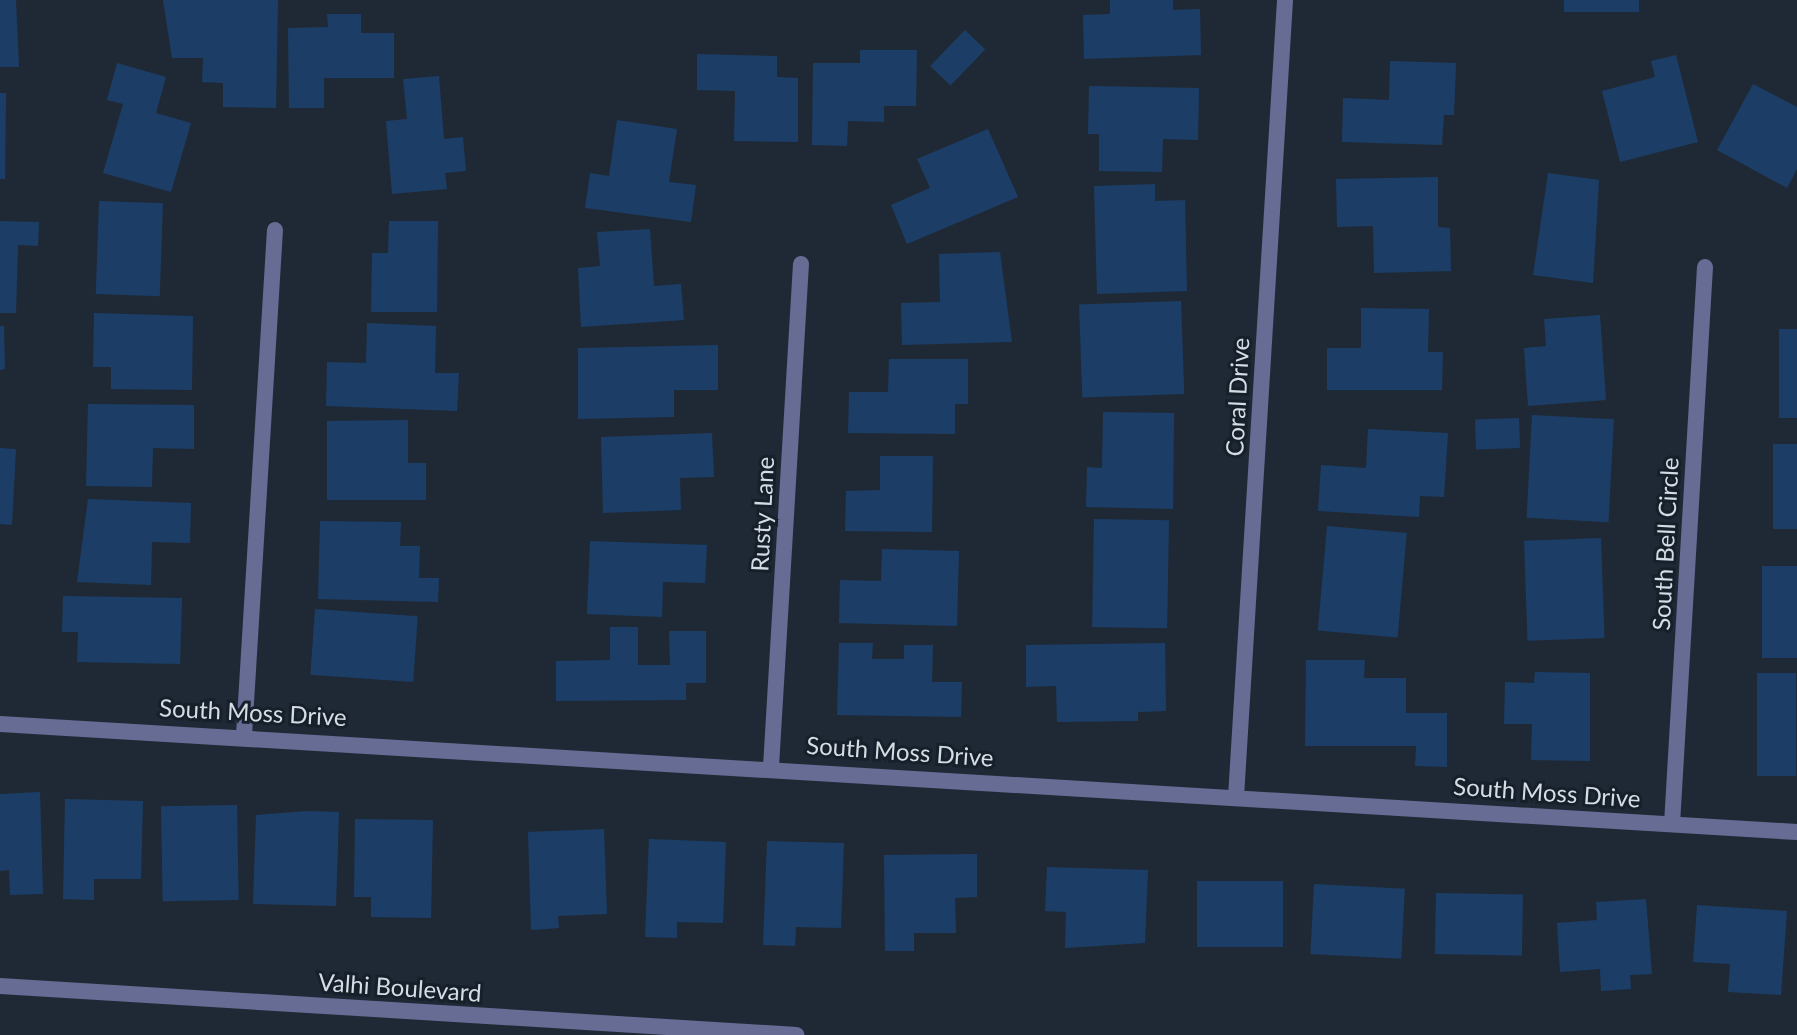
<!DOCTYPE html>
<html>
<head>
<meta charset="utf-8">
<style>
  body { margin:0 }
  #map { position:relative; width:1797px; height:1035px; overflow:hidden; background:#1f2936; font-family:Lato,sans-serif }
  div>[style] { position:absolute }
  [style*='--x'] { left:calc(var(--x)*1px); top:calc(var(--y)*1px); width:calc(var(--w)*1px); rotate:calc(var(--a)*1deg) }
  .building>* { inset:0; background:#1c3e66; transform-origin:0 0 }
  .minor>* { height:16px; margin:-8px; padding:0 8px; transform-origin:8px; border-radius:8px; background:#666c94 }
  .tertiary>* { height:16px; margin:-8px; padding:0 8px; transform-origin:8px; border-radius:8px; background:#666c94 }
  span { translate:-50% -50%; white-space:nowrap; text-align:center; line-height:1.15; -webkit-text-stroke:6px #16202b; paint-order:stroke }
  .street-label { font-size:24px; color:#d5dce4 }
</style>
</head>
<body>
<div id="map">
  <div class="building">
    <i style="clip-path:polygon(0 0,16px 0,19px 67px,0 67px)"></i>
    <i style="clip-path:polygon(163px 0,278px 0,276px 108px,223px 107px,223px 83px,202px 82px,203px 58px,172px 58px)"></i>
    <i style="clip-path:polygon(1110px 0,1173px 0,1173px 10px,1200px 9px,1201px 55px,1084px 59px,1083px 15px,1110px 14px)"></i>
    <i style="left:1564px;top:0;width:75px;height:12px"></i>
    <i style="clip-path:polygon(327px 14px,361px 14px,361px 33px,394px 33px,394px 78px,324px 78px,324px 108px,289px 108px,288px 28px,328px 27px)"></i>
    <i style="left:965px;top:30px;width:28px;height:50px;rotate:44deg"></i>
    <i style="clip-path:polygon(860px 50px,917px 50px,916px 106px,884px 106px,884px 122px,848px 121px,847px 146px,812px 145px,813px 63px,860px 63px)"></i>
    <i style="clip-path:polygon(697px 54px,777px 56px,777px 77px,798px 78px,798px 142px,734px 141px,735px 91px,697px 90px)"></i>
    <i style="clip-path:polygon(1676px 55px,1698px 142px,1620px 162px,1602px 91px,1655px 77px,1651px 61px)"></i>
    <i style="clip-path:polygon(1390px 61px,1456px 63px,1454px 115px,1444px 115px,1442px 145px,1342px 142px,1343px 98px,1389px 100px)"></i>
    <i style="clip-path:polygon(117px 63px,166px 77px,156px 113px,191px 123px,171px 192px,103px 173px,123px 104px,107px 100px)"></i>
    <i style="clip-path:polygon(439px 76px,444px 139px,463px 137px,466px 171px,445px 173px,447px 189px,392px 194px,386px 121px,407px 119px,403px 79px)"></i>
    <i style="clip-path:polygon(1753px 84px,1797px 107px,1797px 169px,1787px 188px,1717px 150px)"></i>
    <i style="clip-path:polygon(1089px 86px,1199px 88px,1198px 140px,1163px 139px,1162px 172px,1099px 171px,1099px 134px,1088px 134px)"></i>
    <i style="clip-path:polygon(0 93px,6px 93px,5px 179px,0 179px)"></i>
    <i style="clip-path:polygon(617px 120px,677px 129px,669px 182px,696px 185px,691px 222px,585px 208px,590px 173px,609px 176px)"></i>
    <i style="clip-path:polygon(988px 129px,1018px 197px,907px 244px,891px 205px,930px 188px,917px 159px)"></i>
    <i style="clip-path:polygon(1548px 173px,1599px 180px,1593px 283px,1533px 275px)"></i>
    <i style="clip-path:polygon(1438px 177px,1438px 227px,1450px 228px,1451px 271px,1374px 273px,1373px 226px,1337px 227px,1336px 179px)"></i>
    <i style="clip-path:polygon(1155px 184px,1155px 201px,1185px 200px,1187px 291px,1097px 294px,1094px 186px)"></i>
    <i style="left:99px;top:201px;width:64px;height:93px;rotate:2deg"></i>
    <i style="clip-path:polygon(0 221px,39px 222px,38px 246px,18px 245px,16px 313px,0 313px)"></i>
    <i style="clip-path:polygon(389px 221px,438px 221px,437px 312px,371px 312px,372px 253px,388px 253px)"></i>
    <i style="clip-path:polygon(650px 229px,654px 286px,681px 284px,684px 320px,581px 327px,578px 268px,600px 266px,597px 232px)"></i>
    <i style="clip-path:polygon(1000px 252px,1012px 342px,902px 345px,901px 303px,940px 302px,939px 254px)"></i>
    <i style="left:1181px;top:301px;width:93px;height:102px;rotate:88deg"></i>
    <i style="clip-path:polygon(1361px 308px,1429px 309px,1428px 352px,1443px 352px,1442px 390px,1327px 390px,1327px 348px,1361px 348px)"></i>
    <i style="clip-path:polygon(94px 313px,193px 316px,192px 390px,111px 389px,111px 367px,93px 367px)"></i>
    <i style="clip-path:polygon(1600px 315px,1606px 400px,1528px 406px,1524px 348px,1546px 346px,1544px 319px)"></i>
    <i style="clip-path:polygon(367px 323px,436px 326px,435px 373px,459px 373px,457px 411px,326px 406px,327px 362px,366px 363px)"></i>
    <i style="clip-path:polygon(0 326px,4px 326px,5px 369px,0 370px)"></i>
    <i style="left:1779px;top:329px;width:18px;height:89px"></i>
    <i style="clip-path:polygon(718px 345px,718px 390px,674px 390px,674px 417px,578px 419px,578px 348px)"></i>
    <i style="clip-path:polygon(889px 359px,968px 359px,968px 404px,955px 404px,955px 434px,848px 433px,849px 392px,888px 392px)"></i>
    <i style="clip-path:polygon(88px 404px,194px 405px,194px 449px,153px 448px,152px 487px,86px 486px)"></i>
    <i style="clip-path:polygon(1103px 412px,1174px 413px,1173px 509px,1086px 507px,1087px 467px,1102px 468px)"></i>
    <i style="left:1532px;top:415px;width:82px;height:103px;rotate:3deg"></i>
    <i style="left:1519px;top:418px;width:30px;height:44px;rotate:88deg"></i>
    <i style="clip-path:polygon(408px 420px,408px 463px,426px 463px,426px 500px,327px 500px,327px 421px)"></i>
    <i style="clip-path:polygon(1368px 429px,1448px 433px,1444px 497px,1420px 496px,1419px 517px,1318px 511px,1321px 465px,1366px 468px)"></i>
    <i style="clip-path:polygon(712px 433px,714px 477px,680px 478px,681px 510px,603px 513px,601px 437px)"></i>
    <i style="left:1773px;top:444px;width:24px;height:85px"></i>
    <i style="clip-path:polygon(0 448px,16px 449px,12px 525px,0 524px)"></i>
    <i style="clip-path:polygon(880px 456px,933px 456px,932px 532px,845px 531px,846px 491px,880px 490px)"></i>
    <i style="clip-path:polygon(88px 499px,191px 503px,190px 543px,152px 542px,151px 585px,77px 582px)"></i>
    <i style="left:1094px;top:519px;width:75px;height:108px;rotate:1deg"></i>
    <i style="clip-path:polygon(320px 521px,401px 522px,400px 546px,420px 546px,419px 578px,439px 578px,438px 602px,318px 599px)"></i>
    <i style="left:1327px;top:526px;width:80px;height:105px;rotate:5deg"></i>
    <i style="left:1601px;top:538px;width:100px;height:77px;rotate:88deg"></i>
    <i style="clip-path:polygon(590px 541px,707px 545px,705px 583px,663px 582px,662px 617px,587px 614px)"></i>
    <i style="clip-path:polygon(882px 549px,959px 551px,957px 626px,839px 623px,840px 580px,881px 581px)"></i>
    <i style="left:1797px;top:566px;width:92px;height:35px;rotate:90deg"></i>
    <i style="clip-path:polygon(63px 596px,182px 598px,180px 664px,77px 662px,78px 632px,62px 632px)"></i>
    <i style="left:315px;top:609px;width:103px;height:66px;rotate:4deg"></i>
    <i style="clip-path:polygon(610px 627px,638px 627px,638px 665px,670px 665px,669px 631px,706px 631px,706px 683px,686px 683px,686px 700px,556px 701px,556px 661px,610px 660px)"></i>
    <i style="clip-path:polygon(839px 643px,873px 643px,872px 659px,904px 659px,904px 645px,933px 645px,932px 682px,962px 682px,961px 717px,837px 715px)"></i>
    <i style="clip-path:polygon(1165px 643px,1166px 711px,1138px 712px,1138px 721px,1057px 722px,1056px 686px,1026px 687px,1026px 645px)"></i>
    <i style="clip-path:polygon(1306px 660px,1365px 660px,1364px 678px,1406px 678px,1406px 713px,1447px 713px,1447px 767px,1415px 766px,1416px 746px,1305px 746px)"></i>
    <i style="clip-path:polygon(1535px 672px,1590px 673px,1590px 761px,1531px 760px,1532px 724px,1504px 724px,1505px 682px,1534px 683px)"></i>
    <i style="left:1757px;top:673px;width:39px;height:103px"></i>
    <i style="clip-path:polygon(40px 792px,43px 894px,10px 895px,9px 870px,0 871px,0 794px)"></i>
    <i style="clip-path:polygon(65px 799px,143px 801px,141px 879px,94px 879px,94px 900px,63px 899px)"></i>
    <i style="left:237px;top:805px;width:95px;height:76px;rotate:89deg"></i>
    <i style="clip-path:polygon(307px 811px,339px 812px,336px 906px,253px 904px,256px 815px)"></i>
    <i style="clip-path:polygon(355px 819px,433px 820px,431px 918px,371px 917px,371px 897px,354px 897px)"></i>
    <i style="clip-path:polygon(604px 829px,607px 914px,558px 916px,559px 928px,531px 930px,528px 832px)"></i>
    <i style="clip-path:polygon(649px 839px,726px 842px,723px 923px,677px 922px,677px 938px,645px 937px)"></i>
    <i style="clip-path:polygon(767px 841px,844px 843px,841px 928px,796px 927px,795px 946px,763px 945px)"></i>
    <i style="clip-path:polygon(977px 854px,977px 897px,955px 898px,956px 933px,914px 933px,914px 951px,885px 951px,884px 855px)"></i>
    <i style="clip-path:polygon(1047px 867px,1148px 870px,1145px 943px,1065px 948px,1066px 912px,1045px 911px)"></i>
    <i style="left:1197px;top:881px;width:86px;height:66px"></i>
    <i style="left:1314px;top:884px;width:91px;height:70px;rotate:3deg"></i>
    <i style="left:1436px;top:893px;width:87px;height:61px;rotate:1deg"></i>
    <i style="clip-path:polygon(1646px 899px,1652px 974px,1630px 975px,1631px 989px,1601px 991px,1600px 969px,1560px 972px,1557px 923px,1597px 920px,1596px 902px)"></i>
    <i style="clip-path:polygon(1697px 905px,1787px 911px,1781px 995px,1728px 992px,1730px 964px,1693px 962px)"></i>
  </div>
  <div class="minor">
    <i style="--x:0;--y:724;--w:1800;--a:3.44"></i>
    <i style="--x:244;--y:735;--w:506;--a:-86.49"></i>
    <i style="--x:771;--y:767;--w:504;--a:-86.59"></i>
    <i style="--x:1236;--y:797;--w:799;--a:-86.48"></i>
    <i style="--x:1672;--y:824;--w:558;--a:-86.61"></i>
  </div>
  <div class="tertiary">
    <i style="--x:0;--y:986;--w:798;--a:3.52"></i>
  </div>
  <div class="street-label">
    <span style="left:1237px;top:397px;rotate:-87deg">Coral Drive</span>
    <span style="left:762px;top:514px;rotate:-87deg">Rusty Lane</span>
    <span style="left:1665px;top:544px;rotate:-87deg">South Bell Circle</span>
    <span style="left:253px;top:712px;rotate:3deg">South Moss Drive</span>
    <span style="left:900px;top:751px;rotate:4deg">South Moss Drive</span>
    <span style="left:1547px;top:792px;rotate:4deg">South Moss Drive</span>
    <span style="left:400px;top:987px;rotate:4deg">Valhi Boulevard</span>
  </div>
</div>
</body>
</html>
